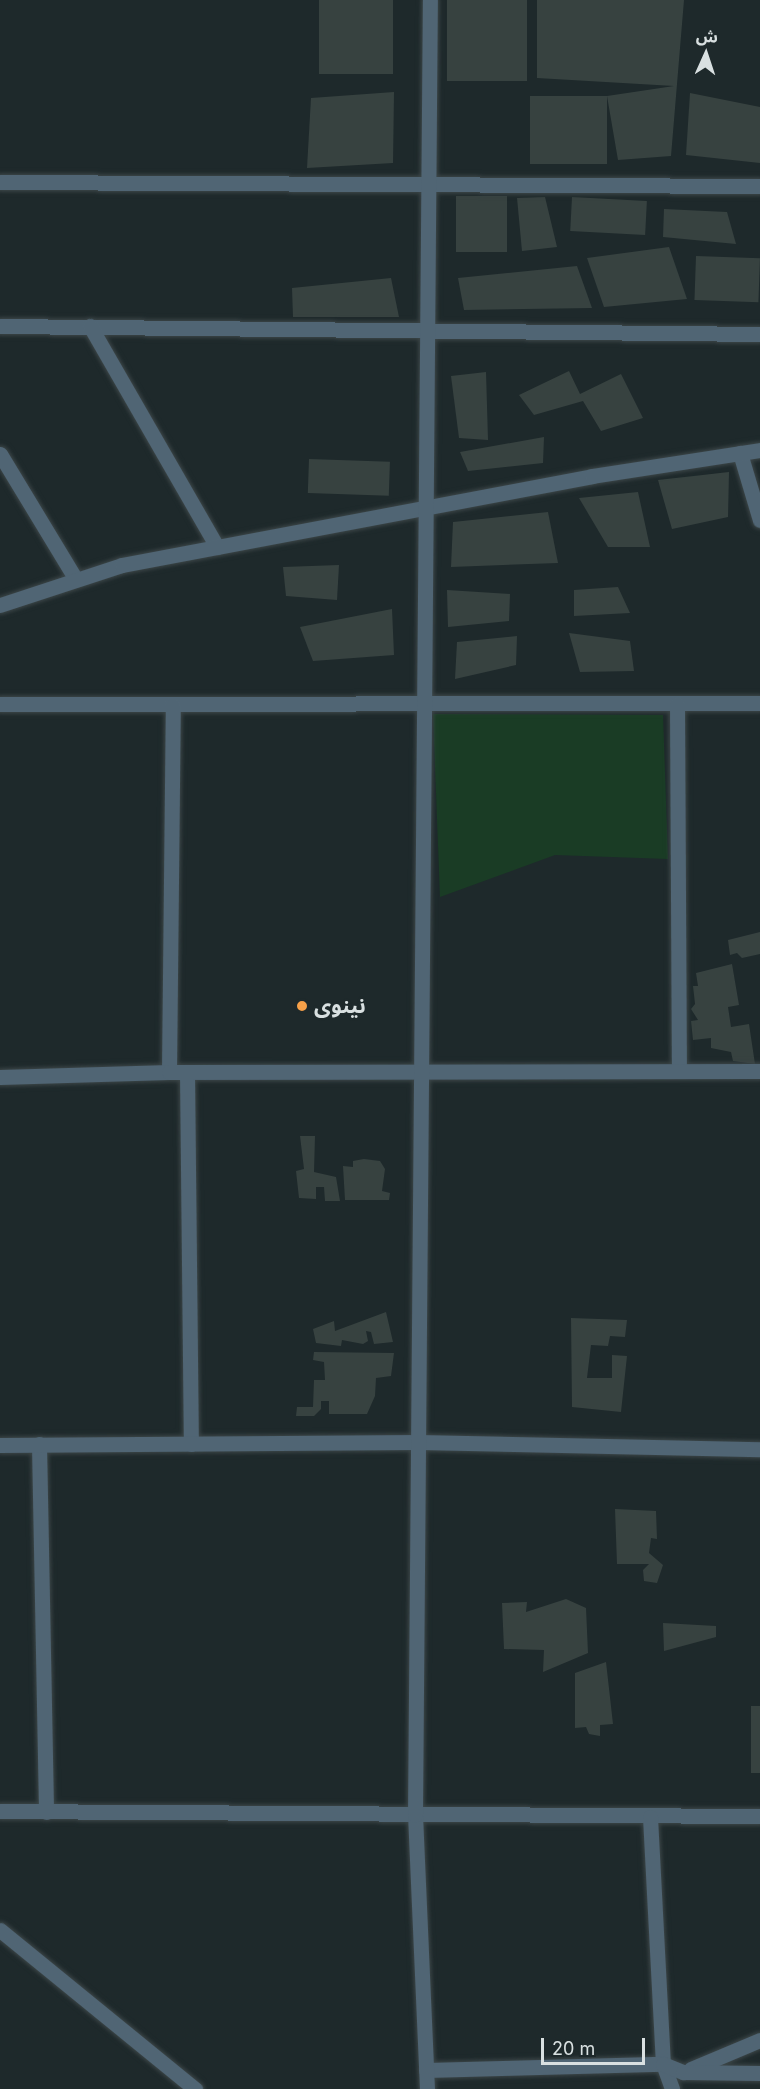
<!DOCTYPE html>
<html>
<head>
<meta charset="utf-8">
<style>
  body { margin:0 }
  #map { position:relative; width:760px; height:2089px; overflow:hidden; background:#1e292b; font-family:Inter,"Noto Sans Arabic",sans-serif }
  div>[style] { position:absolute }
  [style*='--x'] { left:calc(var(--x)*1px); top:calc(var(--y)*1px); width:calc(var(--w)*1px); rotate:calc(var(--a)*1deg) }
  .green>* { inset:0; background:#1a3c25 }
  .building>* { inset:0; background:#374240; transform-origin:0 0 }
  .roads { filter:drop-shadow(0 0 2px #3c4648) drop-shadow(0 0 2px #3c4648) }
  .minor>* { height:15px; margin:-7.5px; padding:0 7.5px; transform-origin:7.5px; border-radius:7.5px; background:#506574 }
  .dots>* { width:16px; height:16px; translate:-50% -50%; box-sizing:border-box; border:3px solid #1e292b; border-radius:50% }
  span { translate:-50% -50%; white-space:nowrap; text-align:center; line-height:1.15; -webkit-text-stroke:5px #1e292b; paint-order:stroke }
  .poi-label { font-size:21px; color:#d9e0e1; font-weight:700 }
  .left { translate:0 -50%; text-align:left }
  .north { position:absolute; left:676px; top:24px; width:60px; height:60px; -webkit-text-stroke:4px #1e292b; paint-order:stroke; rotate:3deg; font-size:16px; font-weight:700; line-height:24px; text-align:center; color:#d9e0e1 }
  .north::after { content:''; display:block; margin:auto; width:21px; height:27px; background:#d9e0e1; clip-path:polygon(50% 0,100% 100%,50% 72%,0 100%) }
  .scale { position:absolute; left:541px; top:2038px; width:104px; height:27px; box-sizing:border-box; border:3px solid #d9e0e1; border-top:0; padding-left:8px; font-size:18px; line-height:21px; white-space:nowrap; color:#d9e0e1; -webkit-text-stroke:4px #1e292b; paint-order:stroke }
</style>
</head>
<body>
<div id="map">
  <div class="green">
    <i style="clip-path:polygon(433px 714px,663px 715px,668px 859px,555px 855px,440px 897px)"></i>
  </div>
  <div class="building">
    <i style="left:319px;top:0;width:74px;height:74px"></i>
    <i style="left:447px;top:0;width:80px;height:81px"></i>
    <i style="clip-path:polygon(537px 0,684px 0,671px 156px,618px 160px,607px 96px,674px 86px,537px 78px)"></i>
    <i style="clip-path:polygon(394px 92px,393px 163px,307px 168px,311px 98px)"></i>
    <i style="clip-path:polygon(690px 93px,760px 107px,760px 163px,686px 155px)"></i>
    <i style="left:530px;top:96px;width:77px;height:68px"></i>
    <i style="left:456px;top:196px;width:51px;height:56px"></i>
    <i style="clip-path:polygon(545px 197px,557px 247px,522px 251px,517px 198px)"></i>
    <i style="left:572px;top:197px;width:75px;height:34px;rotate:3deg"></i>
    <i style="clip-path:polygon(664px 209px,727px 212px,736px 244px,663px 237px)"></i>
    <i style="clip-path:polygon(669px 247px,687px 299px,604px 307px,587px 258px)"></i>
    <i style="left:696px;top:256px;width:64px;height:44px;rotate:2deg"></i>
    <i style="clip-path:polygon(577px 266px,592px 308px,464px 310px,458px 278px)"></i>
    <i style="clip-path:polygon(391px 278px,399px 317px,293px 317px,292px 288px)"></i>
    <i style="clip-path:polygon(569px 371px,580px 394px,621px 374px,643px 418px,601px 431px,583px 401px,534px 415px,519px 395px)"></i>
    <i style="clip-path:polygon(486px 372px,488px 440px,459px 438px,451px 376px)"></i>
    <i style="clip-path:polygon(544px 437px,543px 463px,468px 471px,460px 452px)"></i>
    <i style="left:309px;top:459px;width:81px;height:34px;rotate:2deg"></i>
    <i style="clip-path:polygon(729px 472px,728px 517px,672px 529px,658px 480px)"></i>
    <i style="clip-path:polygon(638px 492px,650px 547px,608px 547px,579px 498px)"></i>
    <i style="clip-path:polygon(548px 512px,558px 563px,451px 567px,453px 522px)"></i>
    <i style="clip-path:polygon(339px 565px,337px 600px,286px 596px,283px 567px)"></i>
    <i style="clip-path:polygon(618px 587px,630px 613px,574px 616px,574px 590px)"></i>
    <i style="clip-path:polygon(447px 590px,510px 594px,509px 621px,448px 627px)"></i>
    <i style="clip-path:polygon(392px 609px,394px 655px,313px 661px,300px 627px)"></i>
    <i style="clip-path:polygon(569px 633px,630px 641px,634px 671px,580px 672px)"></i>
    <i style="clip-path:polygon(517px 636px,516px 665px,455px 679px,457px 642px)"></i>
    <i style="clip-path:polygon(760px 932px,760px 954px,742px 958px,737px 953px,730px 955px,728px 940px)"></i>
    <i style="clip-path:polygon(732px 964px,739px 1005px,728px 1007px,731px 1027px,749px 1024px,755px 1064px,733px 1061px,731px 1052px,711px 1048px,711px 1038px,693px 1040px,691px 1021px,698px 1020px,691px 1009px,695px 1004px,693px 986px,698px 986px,696px 973px)"></i>
    <i style="clip-path:polygon(300px 1136px,315px 1136px,314px 1172px,336px 1177px,340px 1201px,325px 1201px,324px 1187px,316px 1187px,316px 1199px,299px 1198px,296px 1171px,304px 1169px)"></i>
    <i style="clip-path:polygon(364px 1159px,380px 1161px,385px 1169px,382px 1191px,390px 1193px,389px 1200px,345px 1200px,343px 1166px,353px 1167px,353px 1161px)"></i>
    <i style="clip-path:polygon(386px 1312px,393px 1342px,374px 1344px,371px 1332px,366px 1331px,368px 1341px,363px 1344px,342px 1340px,341px 1346px,316px 1343px,313px 1329px,334px 1321px,335px 1331px)"></i>
    <i style="clip-path:polygon(571px 1318px,627px 1320px,625px 1337px,610px 1336px,608px 1346px,591px 1345px,587px 1378px,612px 1378px,612px 1355px,627px 1356px,621px 1412px,572px 1407px)"></i>
    <i style="clip-path:polygon(314px 1352px,394px 1353px,391px 1376px,376px 1378px,375px 1396px,367px 1414px,329px 1414px,329px 1401px,321px 1401px,321px 1409px,314px 1416px,296px 1416px,297px 1407px,313px 1407px,314px 1380px,325px 1380px,324px 1362px,313px 1360px)"></i>
    <i style="clip-path:polygon(615px 1509px,656px 1511px,657px 1539px,651px 1538px,649px 1553px,663px 1565px,657px 1583px,644px 1581px,643px 1570px,649px 1564px,617px 1564px)"></i>
    <i style="clip-path:polygon(566px 1599px,586px 1608px,588px 1653px,543px 1672px,544px 1650px,504px 1649px,502px 1603px,527px 1602px,526px 1612px)"></i>
    <i style="clip-path:polygon(663px 1623px,716px 1626px,716px 1637px,664px 1651px)"></i>
    <i style="clip-path:polygon(606px 1662px,613px 1724px,600px 1725px,600px 1736px,589px 1734px,586px 1727px,575px 1728px,575px 1673px)"></i>
    <i style="left:751px;top:1706px;width:9px;height:67px"></i>
  </div>
  <div class="roads">
    <div class="minor">
      <i style="--x:0;--y:182;--w:760;--a:0.3"></i>
      <i style="--x:0;--y:326;--w:760;--a:0.6"></i>
      <i style="--x:90;--y:326;--w:255;--a:60.1"></i>
      <i style="--x:740;--y:453;--w:70;--a:73.4"></i>
      <i style="--x:0;--y:454;--w:145;--a:58.8"></i>
      <i style="--x:0;--y:605;--w:128;--a:-18.2"></i>
      <i style="--x:122;--y:565;--w:478;--a:-10.7"></i>
      <i style="--x:592;--y:476;--w:170;--a:-8.8"></i>
      <i style="--x:0;--y:704;--w:760;--a:-0.08"></i>
      <i style="--x:677;--y:704;--w:367;--a:89.7"></i>
      <i style="--x:169;--y:1072;--w:367;--a:-89.4"></i>
      <i style="--x:187;--y:1072;--w:372;--a:89.4"></i>
      <i style="--x:0;--y:1077;--w:169;--a:-1.7"></i>
      <i style="--x:169;--y:1072;--w:591;--a:-0.1"></i>
      <i style="--x:39;--y:1444;--w:368;--a:88.9"></i>
      <i style="--x:0;--y:1445;--w:418;--a:-0.4"></i>
      <i style="--x:418;--y:1442;--w:342;--a:1.2"></i>
      <i style="--x:0;--y:1811;--w:760;--a:0.38"></i>
      <i style="--x:650;--y:1817;--w:247;--a:87"></i>
      <i style="--x:663;--y:2064;--w:27;--a:70"></i>
      <i style="--x:0;--y:1930;--w:252;--a:39.2"></i>
      <i style="--x:691;--y:2069;--w:75;--a:-22.8"></i>
      <i style="--x:426;--y:2070;--w:237;--a:-1.5"></i>
      <i style="--x:663;--y:2064;--w:22;--a:22"></i>
      <i style="--x:683;--y:2072;--w:77;--a:0.7"></i>
      <i style="--x:427;--y:2089;--w:274;--a:-92.5"></i>
      <i style="--x:415;--y:1815;--w:1815;--a:-89.53"></i>
    </div>
  </div>
  <div class="dots">
    <i style="left:302px;top:1006px;background:#f7a149"></i>
  </div>
  <div class="poi-label">
    <span class="left" style="left:314px;top:1006px">نينوى</span>
  </div>
  <div class="north">ش</div>
  <div class="scale">20 m</div>
</div>
</body>
</html>
